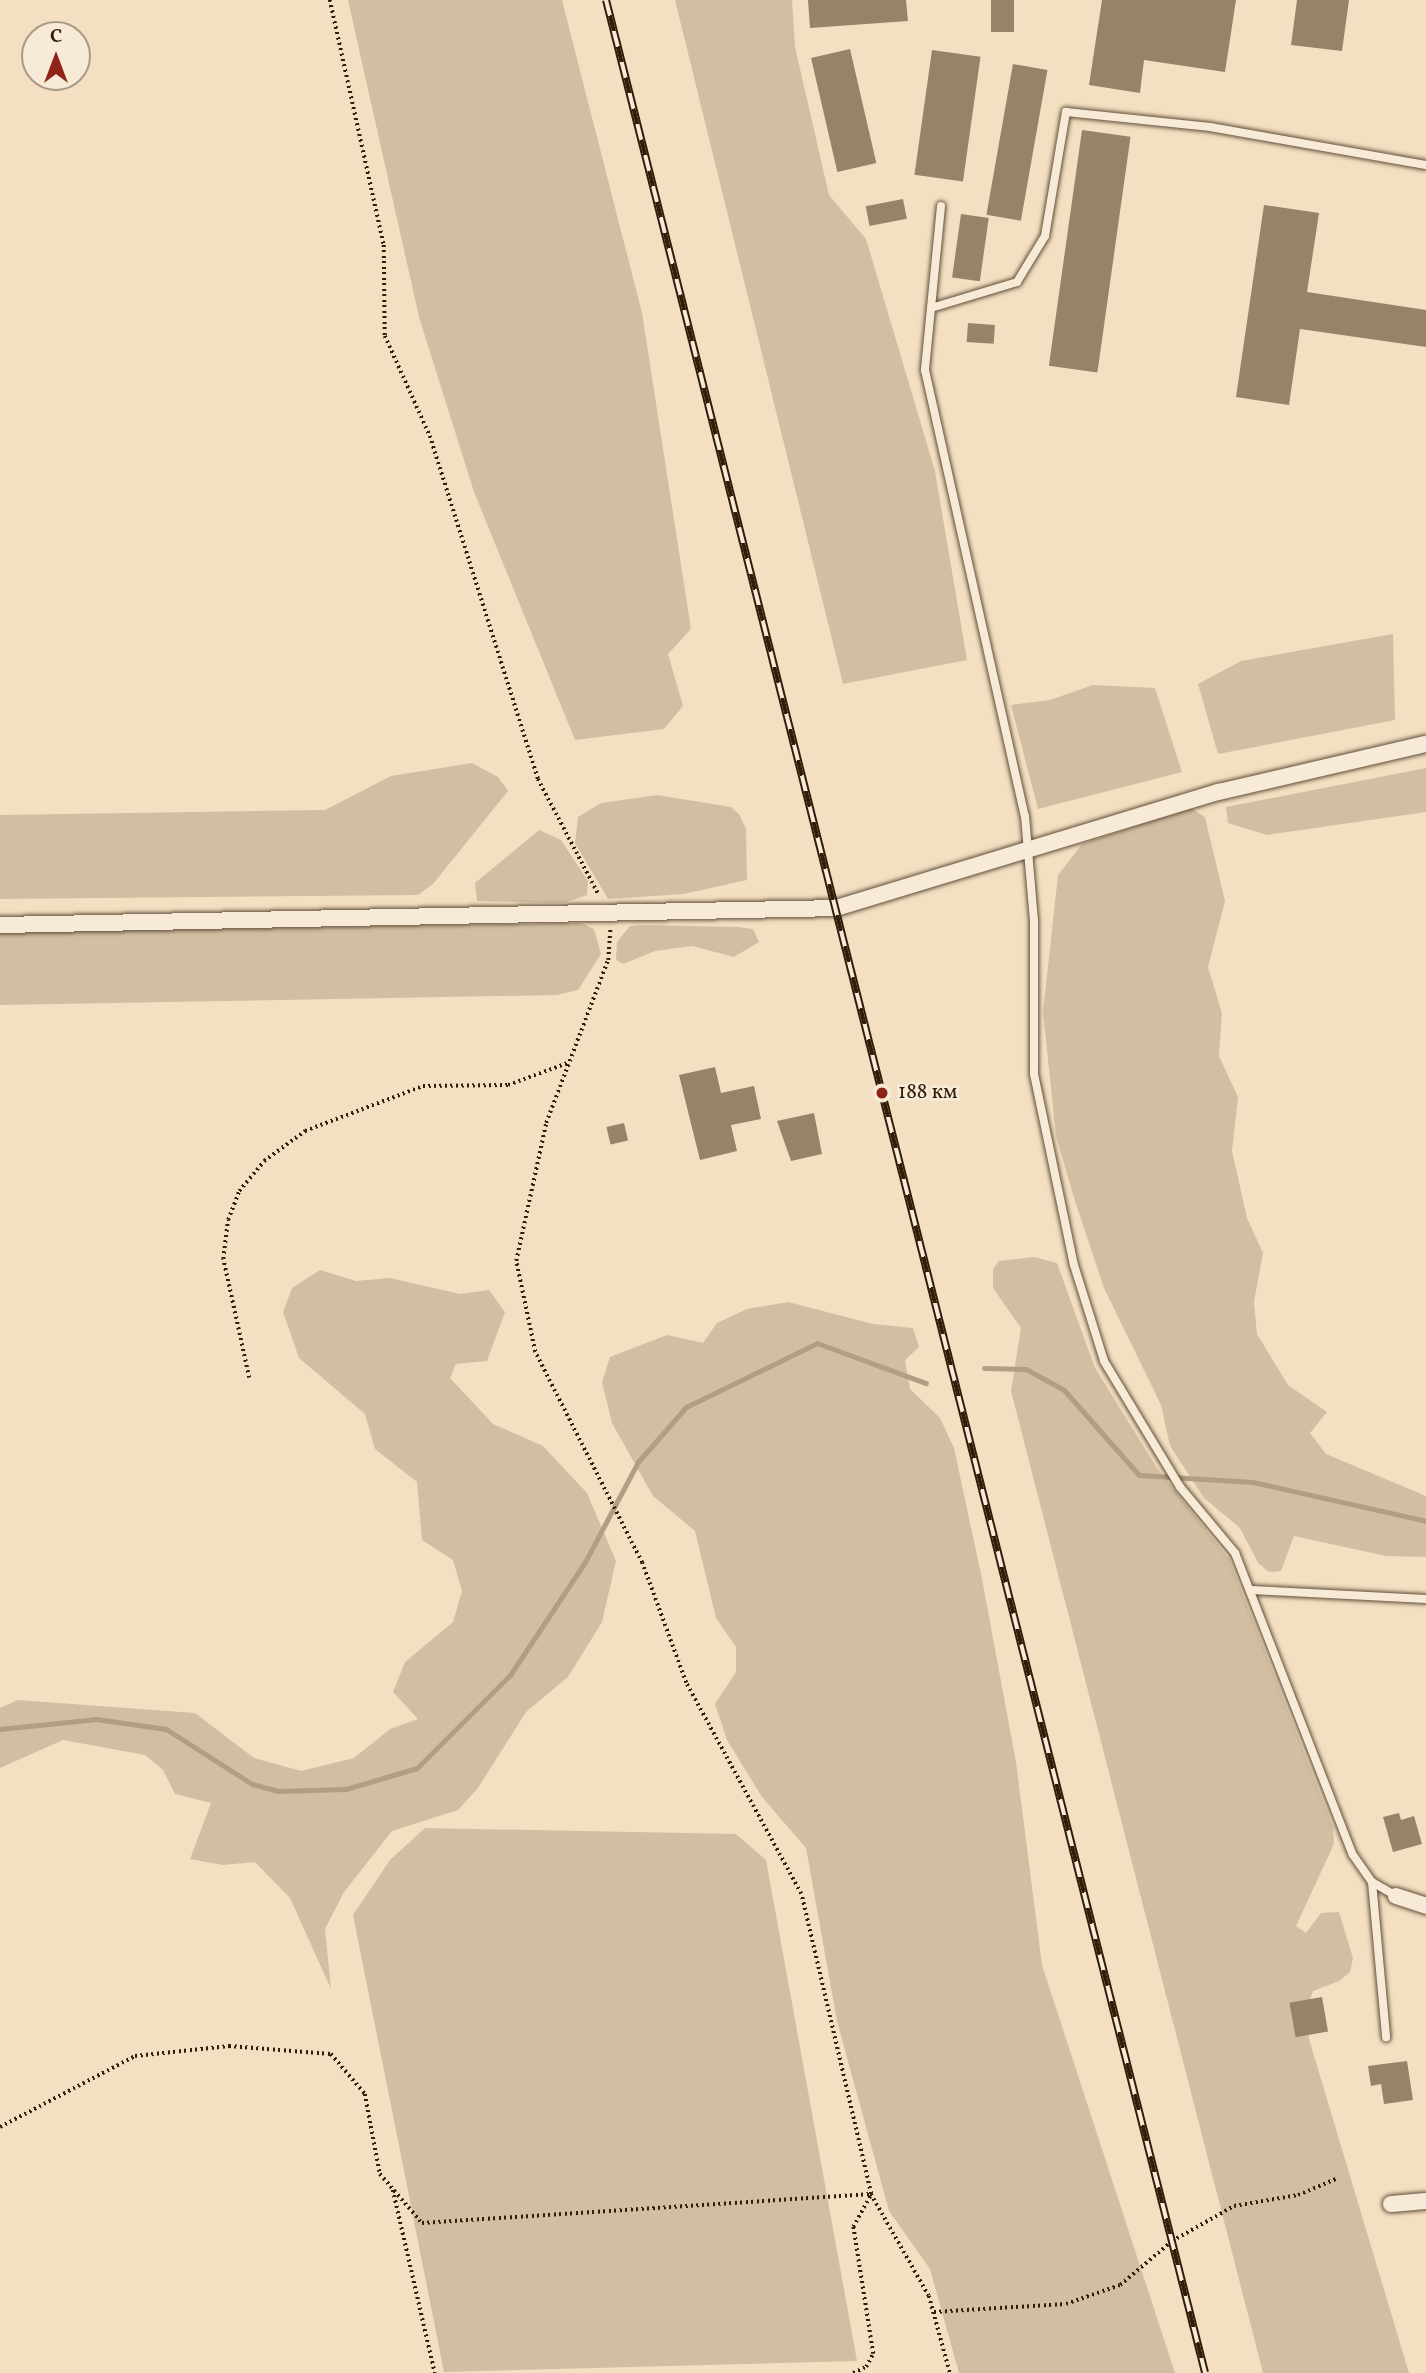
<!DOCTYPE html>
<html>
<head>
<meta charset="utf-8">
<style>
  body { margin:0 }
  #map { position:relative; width:1426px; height:2373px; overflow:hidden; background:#f3e0c2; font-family:Vollkorn,serif }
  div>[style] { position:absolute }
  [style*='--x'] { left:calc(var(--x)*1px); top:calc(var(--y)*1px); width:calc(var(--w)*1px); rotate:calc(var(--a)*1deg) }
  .green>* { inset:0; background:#d2bfa3 }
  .stream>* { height:5px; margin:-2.5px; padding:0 2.5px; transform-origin:2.5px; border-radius:2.5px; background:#b19e84 }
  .building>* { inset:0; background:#95836a; transform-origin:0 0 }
  .path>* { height:3.5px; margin-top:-1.75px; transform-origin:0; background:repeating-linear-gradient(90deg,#301e0b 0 2px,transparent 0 5.5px) }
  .roads { filter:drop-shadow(0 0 2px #614e39) drop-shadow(0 0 2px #614e39) }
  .lane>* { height:8px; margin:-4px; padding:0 4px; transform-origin:4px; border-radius:4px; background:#f7ebd7 }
  .street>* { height:16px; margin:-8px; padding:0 8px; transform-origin:8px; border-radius:8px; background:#f7ebd7 }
  .rail>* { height:8px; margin-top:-4px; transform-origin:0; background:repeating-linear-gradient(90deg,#f7ebd7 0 16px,#301e0b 0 32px); box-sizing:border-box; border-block:2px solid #301e0b }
  .dots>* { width:19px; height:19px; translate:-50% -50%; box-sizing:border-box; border:4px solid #f7ebd7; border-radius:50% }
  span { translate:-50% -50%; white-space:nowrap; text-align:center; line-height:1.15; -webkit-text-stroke:5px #f7ebd7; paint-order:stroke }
  .poi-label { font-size:21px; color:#301e0b }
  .left { translate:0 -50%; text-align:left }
  .north { position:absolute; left:21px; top:21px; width:70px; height:70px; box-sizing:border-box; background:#f7ebd7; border:2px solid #a79985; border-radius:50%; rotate:0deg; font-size:19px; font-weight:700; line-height:28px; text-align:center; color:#301e0b }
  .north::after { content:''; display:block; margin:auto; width:24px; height:32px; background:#8f2418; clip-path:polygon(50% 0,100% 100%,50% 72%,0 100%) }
</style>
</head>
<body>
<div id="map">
  <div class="green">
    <i style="clip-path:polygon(348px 0,562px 0,642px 313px,691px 629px,668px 654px,683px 706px,664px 729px,575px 740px,474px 492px,419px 317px)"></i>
    <i style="clip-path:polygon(675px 0,792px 0,795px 47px,829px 195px,866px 239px,935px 471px,967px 660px,843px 684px)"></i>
    <i style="clip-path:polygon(1393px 634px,1395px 720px,1218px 754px,1198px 684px,1241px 661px)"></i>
    <i style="clip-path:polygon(1093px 685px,1155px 688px,1182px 772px,1038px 809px,1011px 705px,1050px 700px)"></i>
    <i style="clip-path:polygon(472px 763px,498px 777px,508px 791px,433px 884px,418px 895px,0 899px,0 815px,325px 810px,391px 776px)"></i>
    <i style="clip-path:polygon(1426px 768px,1426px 812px,1267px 835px,1228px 823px,1226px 807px)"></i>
    <i style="clip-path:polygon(657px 795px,731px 807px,739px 814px,746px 829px,747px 880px,684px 894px,608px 899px,575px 843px,578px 817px,601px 803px)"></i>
    <i style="clip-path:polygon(1191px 808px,1205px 817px,1225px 901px,1208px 967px,1222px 1013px,1219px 1056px,1238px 1097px,1232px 1151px,1247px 1218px,1263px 1253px,1254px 1302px,1257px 1334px,1288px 1385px,1327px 1412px,1310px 1433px,1326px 1454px,1426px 1496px,1426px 1557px,1386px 1556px,1294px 1536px,1281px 1571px,1269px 1572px,1258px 1563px,1240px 1528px,1204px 1498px,1170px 1446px,1161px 1405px,1104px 1288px,1075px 1201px,1056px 1136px,1043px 1012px,1058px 875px,1082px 844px)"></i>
    <i style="clip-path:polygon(539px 830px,561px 840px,588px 881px,587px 895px,564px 903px,477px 901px,475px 883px)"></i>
    <i style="clip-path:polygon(581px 923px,594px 929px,601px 954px,578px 990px,557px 995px,0 1005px,0 932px)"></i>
    <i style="clip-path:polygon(641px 925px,738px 927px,753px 929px,759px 942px,734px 957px,692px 946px,655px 951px,623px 964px,616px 960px,617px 942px,630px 926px)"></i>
    <i style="clip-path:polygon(1034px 1257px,1057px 1263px,1095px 1368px,1157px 1468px,1229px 1559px,1333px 1827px,1334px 1844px,1296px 1926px,1306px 1933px,1321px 1913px,1339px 1912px,1353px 1958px,1350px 1972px,1339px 1981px,1313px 1991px,1306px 2012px,1309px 2039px,1409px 2373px,1263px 2373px,1011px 1391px,1021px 1328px,993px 1288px,993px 1269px,999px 1261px)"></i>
    <i style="clip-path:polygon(320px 1270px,356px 1281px,390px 1278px,460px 1294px,489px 1290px,505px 1312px,487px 1361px,456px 1364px,450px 1378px,493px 1424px,543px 1446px,587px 1493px,616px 1561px,602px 1622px,568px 1677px,526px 1712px,478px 1788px,458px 1810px,392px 1831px,344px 1892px,325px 1929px,331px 1989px,290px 1898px,255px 1862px,223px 1865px,190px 1859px,211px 1803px,175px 1794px,163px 1770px,145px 1755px,63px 1740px,0 1768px,0 1708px,18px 1700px,195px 1713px,254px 1758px,301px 1771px,354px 1758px,390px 1729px,418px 1719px,393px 1692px,405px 1662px,453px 1622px,462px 1591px,453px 1560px,422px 1540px,417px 1482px,375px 1449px,365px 1414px,299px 1358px,283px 1312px,292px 1288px)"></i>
    <i style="clip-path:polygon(788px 1302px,873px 1324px,913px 1328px,919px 1347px,905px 1360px,910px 1389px,940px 1418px,954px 1448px,982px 1579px,1016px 1762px,1042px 1965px,1175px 2373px,959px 2373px,930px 2269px,889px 2211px,837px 2021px,806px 1848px,762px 1797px,727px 1740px,715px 1704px,736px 1672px,736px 1647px,716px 1618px,695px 1531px,653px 1496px,612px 1423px,602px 1382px,610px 1357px,667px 1335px,703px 1343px,717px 1323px,747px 1309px)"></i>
    <i style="clip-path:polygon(425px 1828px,736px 1834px,766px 1860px,857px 2361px,444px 2372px,353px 1915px,390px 1860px)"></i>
  </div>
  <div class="stream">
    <i style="--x:984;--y:1368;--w:42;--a:1.4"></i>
    <i style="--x:1026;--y:1369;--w:43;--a:28.9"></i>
    <i style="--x:1064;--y:1390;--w:113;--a:48.6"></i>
    <i style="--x:1139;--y:1475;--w:114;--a:3.5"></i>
    <i style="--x:1253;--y:1482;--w:177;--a:12.7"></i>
    <i style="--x:0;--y:1729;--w:97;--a:-5.9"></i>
    <i style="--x:96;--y:1719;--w:71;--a:8.1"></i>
    <i style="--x:166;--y:1729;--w:102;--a:32.6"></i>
    <i style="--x:252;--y:1784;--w:27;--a:15"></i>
    <i style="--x:278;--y:1791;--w:68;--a:-1.7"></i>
    <i style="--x:346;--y:1789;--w:74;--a:-16.5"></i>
    <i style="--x:417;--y:1768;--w:132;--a:-45"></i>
    <i style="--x:510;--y:1675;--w:136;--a:-56.4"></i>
    <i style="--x:585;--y:1562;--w:113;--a:-62.1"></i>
    <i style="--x:638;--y:1462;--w:73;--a:-48.9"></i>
    <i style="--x:686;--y:1407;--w:146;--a:-26"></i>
    <i style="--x:817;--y:1343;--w:116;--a:20.2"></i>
  </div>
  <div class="building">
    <i style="clip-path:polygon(808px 0,906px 0,908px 21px,810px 28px)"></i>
    <i style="left:991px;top:0;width:23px;height:32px"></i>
    <i style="clip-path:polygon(1102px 0,1236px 0,1225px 72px,1144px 60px,1140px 93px,1089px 85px)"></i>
    <i style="clip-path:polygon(1297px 0,1349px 0,1342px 51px,1291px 45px)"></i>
    <i style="left:850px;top:49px;width:117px;height:40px;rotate:77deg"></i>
    <i style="left:932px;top:50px;width:49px;height:126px;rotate:8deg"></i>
    <i style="left:1013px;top:64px;width:35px;height:153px;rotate:10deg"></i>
    <i style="left:1082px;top:130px;width:49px;height:238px;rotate:8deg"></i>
    <i style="left:903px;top:199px;width:20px;height:38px;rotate:79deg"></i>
    <i style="clip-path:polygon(1264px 205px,1319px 213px,1307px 292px,1426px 310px,1426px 347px,1300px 329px,1289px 405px,1236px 397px)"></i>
    <i style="left:961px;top:214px;width:28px;height:64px;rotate:8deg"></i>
    <i style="left:968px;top:323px;width:27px;height:19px;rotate:4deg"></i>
    <i style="clip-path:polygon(715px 1067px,721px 1093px,754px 1086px,761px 1119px,731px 1125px,737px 1151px,700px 1160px,679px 1075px)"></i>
    <i style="clip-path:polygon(814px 1113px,822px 1154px,791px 1161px,777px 1121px)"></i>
    <i style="left:624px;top:1123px;width:18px;height:18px;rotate:77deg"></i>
    <i style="clip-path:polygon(1399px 1813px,1401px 1820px,1414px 1816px,1422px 1844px,1393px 1852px,1383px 1817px)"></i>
    <i style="left:1322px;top:1997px;width:35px;height:33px;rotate:80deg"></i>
    <i style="clip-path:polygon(1407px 2061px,1413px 2100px,1384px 2104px,1381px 2084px,1371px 2086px,1368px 2066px)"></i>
  </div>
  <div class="path">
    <i style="--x:330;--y:0;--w:251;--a:77.6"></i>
    <i style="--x:384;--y:245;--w:91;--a:89.4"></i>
    <i style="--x:385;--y:336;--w:110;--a:65.8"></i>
    <i style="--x:430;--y:436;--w:360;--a:72.5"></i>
    <i style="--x:538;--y:779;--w:131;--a:62.3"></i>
    <i style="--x:249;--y:1378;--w:122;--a:-102.3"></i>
    <i style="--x:223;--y:1259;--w:39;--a:-83"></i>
    <i style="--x:228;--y:1220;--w:31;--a:-69"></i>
    <i style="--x:239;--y:1191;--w:39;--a:-50"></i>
    <i style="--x:264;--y:1161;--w:51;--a:-36.2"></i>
    <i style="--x:305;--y:1131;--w:126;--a:-20.9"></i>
    <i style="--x:423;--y:1086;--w:85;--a:-0.7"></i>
    <i style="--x:508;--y:1085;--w:63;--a:-20.4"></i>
    <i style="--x:0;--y:2127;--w:153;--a:-27.7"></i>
    <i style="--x:135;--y:2056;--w:95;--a:-6.1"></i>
    <i style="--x:229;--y:2046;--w:102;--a:4.5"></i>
    <i style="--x:331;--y:2054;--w:52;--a:49.6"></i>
    <i style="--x:365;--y:2094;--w:81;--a:79.4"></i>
    <i style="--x:380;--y:2174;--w:65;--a:49.4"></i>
    <i style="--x:422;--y:2223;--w:450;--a:-3.7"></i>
    <i style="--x:871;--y:2194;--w:308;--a:-103.1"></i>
    <i style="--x:801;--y:1894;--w:240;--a:-118.6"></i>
    <i style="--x:686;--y:1683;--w:128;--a:-110.1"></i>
    <i style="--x:642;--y:1563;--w:237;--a:-116.9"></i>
    <i style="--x:535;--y:1352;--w:93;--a:-101.8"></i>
    <i style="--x:516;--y:1261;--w:141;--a:-77.7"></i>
    <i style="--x:546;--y:1123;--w:174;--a:-69.2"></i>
    <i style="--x:608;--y:960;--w:32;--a:-86"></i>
    <i style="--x:393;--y:2190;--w:188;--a:77.1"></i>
    <i style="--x:871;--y:2194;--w:117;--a:60.4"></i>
    <i style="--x:929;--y:2296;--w:80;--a:74.7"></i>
    <i style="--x:934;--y:2312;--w:132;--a:-3.5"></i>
    <i style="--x:1066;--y:2304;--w:57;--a:-19.4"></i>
    <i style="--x:1120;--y:2285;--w:68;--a:-40.2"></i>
    <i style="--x:1172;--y:2241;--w:71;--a:-29.4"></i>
    <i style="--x:1234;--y:2206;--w:65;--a:-9.8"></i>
    <i style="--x:1298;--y:2195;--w:43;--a:-23"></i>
    <i style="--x:853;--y:2373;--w:14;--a:-25"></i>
    <i style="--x:866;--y:2367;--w:15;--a:-62"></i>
    <i style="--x:873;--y:2354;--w:129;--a:-98.9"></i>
    <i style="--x:853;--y:2227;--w:38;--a:-61"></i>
  </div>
  <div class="roads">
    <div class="lane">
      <i style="--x:941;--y:206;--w:165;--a:95.6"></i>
      <i style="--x:925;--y:370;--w:457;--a:77.4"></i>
      <i style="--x:1025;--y:816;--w:105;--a:85.1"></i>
      <i style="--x:1034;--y:921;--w:153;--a:90"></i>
      <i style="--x:1034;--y:1074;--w:195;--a:78.2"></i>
      <i style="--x:1074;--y:1265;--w:101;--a:72.6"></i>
      <i style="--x:1104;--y:1361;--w:147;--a:58.9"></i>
      <i style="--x:1180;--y:1487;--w:86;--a:50.2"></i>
      <i style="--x:1235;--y:1553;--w:324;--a:68.7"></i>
      <i style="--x:1353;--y:1855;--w:33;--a:55"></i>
      <i style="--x:1372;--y:1882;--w:28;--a:30"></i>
      <i style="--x:931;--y:308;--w:90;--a:-16.8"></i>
      <i style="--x:1017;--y:282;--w:54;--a:-58.7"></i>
      <i style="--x:1045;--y:236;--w:126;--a:-80.4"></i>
      <i style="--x:1066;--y:112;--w:145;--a:5.9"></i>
      <i style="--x:1210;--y:127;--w:219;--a:10"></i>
      <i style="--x:1252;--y:1590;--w:174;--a:3"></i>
      <i style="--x:1372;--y:1882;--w:156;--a:84.8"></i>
    </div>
    <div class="street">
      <i style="--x:0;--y:925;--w:836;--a:-1.16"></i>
      <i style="--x:836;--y:908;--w:400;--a:-16.9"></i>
      <i style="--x:1219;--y:792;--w:212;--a:-13.1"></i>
      <i style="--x:1396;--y:1896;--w:32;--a:18"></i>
      <i style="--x:1391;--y:2204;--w:35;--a:-5"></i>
    </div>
  </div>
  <div class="rail">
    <i style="--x:606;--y:0;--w:2447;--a:75.83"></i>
  </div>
  <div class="dots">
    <i style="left:882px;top:1093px;background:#8f2418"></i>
  </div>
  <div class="poi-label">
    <span class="left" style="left:898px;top:1093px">188 км</span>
  </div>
  <div class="north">С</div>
</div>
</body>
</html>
